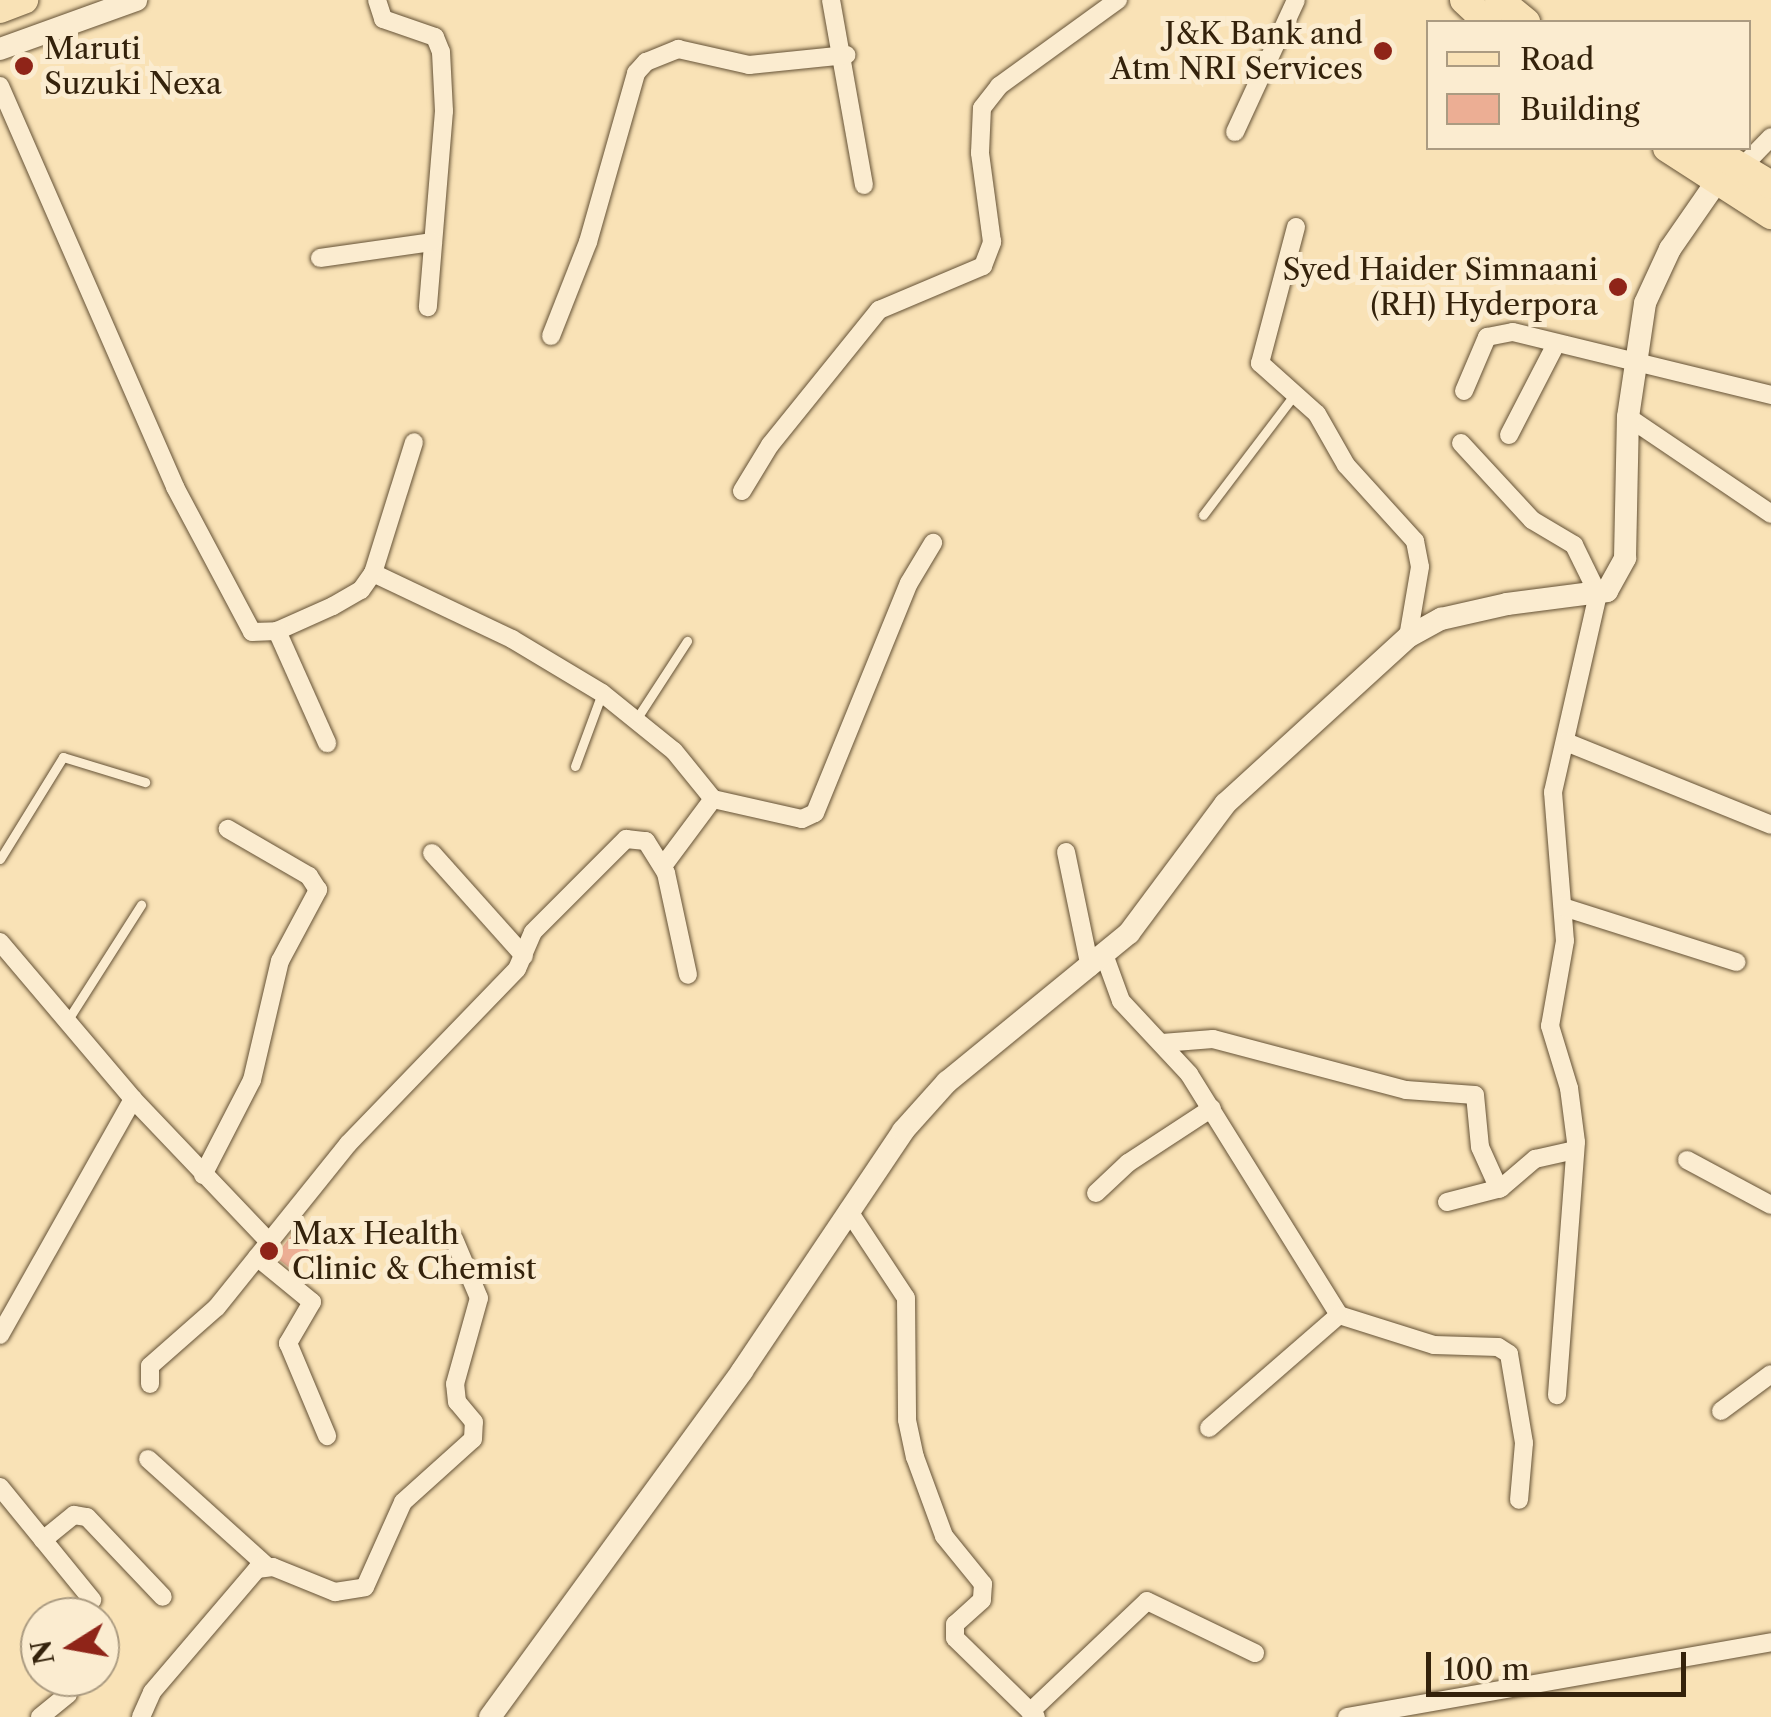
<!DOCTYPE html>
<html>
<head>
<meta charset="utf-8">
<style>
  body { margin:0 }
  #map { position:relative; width:1771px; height:1717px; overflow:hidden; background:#f9e2b6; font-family:"Libre Caslon Text",serif }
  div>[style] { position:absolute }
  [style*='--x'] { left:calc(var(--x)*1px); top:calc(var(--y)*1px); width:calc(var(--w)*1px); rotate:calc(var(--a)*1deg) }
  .building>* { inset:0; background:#ecae94; transform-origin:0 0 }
  .roads { filter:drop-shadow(0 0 2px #655236) drop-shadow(0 0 2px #655236) }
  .service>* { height:9px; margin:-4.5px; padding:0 4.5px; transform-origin:4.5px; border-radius:4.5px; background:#fbecd0 }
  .minor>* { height:18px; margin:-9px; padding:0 9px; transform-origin:9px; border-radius:9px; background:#fbecd0 }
  .tertiary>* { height:22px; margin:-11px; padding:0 11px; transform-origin:11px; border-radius:11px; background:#fbecd0 }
  .primary>* { height:28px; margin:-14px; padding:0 14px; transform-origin:14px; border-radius:14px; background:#f9e2b6 }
  .trunk>* { height:28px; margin:-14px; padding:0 14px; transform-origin:14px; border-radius:14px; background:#f9e2b6 }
  .dots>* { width:28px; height:28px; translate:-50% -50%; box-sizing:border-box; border:5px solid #fbecd0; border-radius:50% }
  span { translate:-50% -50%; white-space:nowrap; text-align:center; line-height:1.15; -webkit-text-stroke:10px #fbecd0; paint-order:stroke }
  .poi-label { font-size:30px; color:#34220b }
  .right { translate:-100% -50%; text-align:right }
  .left { translate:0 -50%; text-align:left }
  .legend { position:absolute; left:1426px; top:20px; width:325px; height:130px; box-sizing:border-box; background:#fbecd0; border:2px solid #ab9b81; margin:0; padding:12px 18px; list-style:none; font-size:30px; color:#34220b }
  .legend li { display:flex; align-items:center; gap:20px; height:50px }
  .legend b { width:50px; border:2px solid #ab9b81 }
  .north { position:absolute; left:20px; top:1597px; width:100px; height:100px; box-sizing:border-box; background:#fbecd0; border:2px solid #ab9b81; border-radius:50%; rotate:259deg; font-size:28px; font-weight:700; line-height:40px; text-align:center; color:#34220b }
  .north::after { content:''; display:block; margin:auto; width:35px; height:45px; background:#8f2418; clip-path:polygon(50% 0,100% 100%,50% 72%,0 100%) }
  .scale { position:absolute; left:1426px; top:1652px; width:260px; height:45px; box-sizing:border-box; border:5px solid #34220b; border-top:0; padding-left:12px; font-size:30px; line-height:35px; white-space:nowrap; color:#34220b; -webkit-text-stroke:8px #fbecd0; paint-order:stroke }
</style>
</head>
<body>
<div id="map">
  <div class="building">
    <i style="left:291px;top:1236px;width:23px;height:26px;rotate:38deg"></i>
  </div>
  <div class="roads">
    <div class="service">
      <i style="--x:1203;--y:515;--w:151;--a:-52.8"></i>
      <i style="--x:637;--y:718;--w:92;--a:-57"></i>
      <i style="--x:575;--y:766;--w:78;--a:-69.7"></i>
      <i style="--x:0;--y:859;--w:120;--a:-58.3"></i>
      <i style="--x:63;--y:757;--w:86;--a:17"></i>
      <i style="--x:67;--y:1021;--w:138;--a:-57.5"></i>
    </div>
    <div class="minor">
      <i style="--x:377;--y:0;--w:20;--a:72"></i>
      <i style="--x:383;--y:19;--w:55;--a:19.1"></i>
      <i style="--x:435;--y:37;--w:16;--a:68"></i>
      <i style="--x:441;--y:52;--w:59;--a:87.1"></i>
      <i style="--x:444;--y:111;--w:197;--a:94.7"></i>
      <i style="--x:831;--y:0;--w:188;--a:79.9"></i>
      <i style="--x:0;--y:86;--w:438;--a:66.4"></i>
      <i style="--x:175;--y:487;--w:164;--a:62"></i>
      <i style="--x:252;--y:632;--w:25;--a:-2"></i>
      <i style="--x:277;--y:631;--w:61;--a:-24.1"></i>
      <i style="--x:333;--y:606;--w:32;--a:-30"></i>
      <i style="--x:361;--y:590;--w:21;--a:-55"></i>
      <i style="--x:373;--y:573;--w:154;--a:25.4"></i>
      <i style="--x:512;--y:639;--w:105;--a:31"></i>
      <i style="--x:602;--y:693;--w:92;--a:38.9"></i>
      <i style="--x:674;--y:751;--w:62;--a:50.9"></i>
      <i style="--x:1235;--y:132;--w:145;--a:-65.2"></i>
      <i style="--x:1741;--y:168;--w:43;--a:-45.9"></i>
      <i style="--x:1296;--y:227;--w:141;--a:104.8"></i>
      <i style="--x:1260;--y:363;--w:76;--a:41.8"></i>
      <i style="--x:1317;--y:414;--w:59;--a:60.4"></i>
      <i style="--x:1346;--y:465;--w:103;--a:47.8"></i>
      <i style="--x:1415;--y:541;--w:26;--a:79"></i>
      <i style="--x:1420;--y:567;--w:71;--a:99.7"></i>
      <i style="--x:320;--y:258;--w:114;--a:-8.1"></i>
      <i style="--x:551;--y:336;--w:101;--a:-68.5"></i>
      <i style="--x:588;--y:242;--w:176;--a:-74.1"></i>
      <i style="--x:636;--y:73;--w:15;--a:-48"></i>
      <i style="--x:646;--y:62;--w:35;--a:-22"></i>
      <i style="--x:678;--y:49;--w:73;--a:12.7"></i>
      <i style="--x:749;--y:65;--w:98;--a:-5.9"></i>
      <i style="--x:1464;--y:391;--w:59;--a:-66.9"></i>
      <i style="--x:1487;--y:337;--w:26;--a:-11"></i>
      <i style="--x:1513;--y:332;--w:266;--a:13.7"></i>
      <i style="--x:1628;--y:417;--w:173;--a:34.1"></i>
      <i style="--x:1509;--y:435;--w:102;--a:-62.7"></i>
      <i style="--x:1461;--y:443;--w:105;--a:47.3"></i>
      <i style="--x:1532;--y:520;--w:49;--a:30.8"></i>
      <i style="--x:1574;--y:545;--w:55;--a:63.9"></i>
      <i style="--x:1598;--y:594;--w:203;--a:102.8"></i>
      <i style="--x:1553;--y:792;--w:149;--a:85.4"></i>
      <i style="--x:1565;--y:941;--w:86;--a:100"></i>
      <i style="--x:1550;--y:1026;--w:65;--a:73"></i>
      <i style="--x:1569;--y:1088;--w:54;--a:82.6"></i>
      <i style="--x:1576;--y:1142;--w:254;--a:94.3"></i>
      <i style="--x:742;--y:491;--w:54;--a:-58.7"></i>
      <i style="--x:770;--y:445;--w:174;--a:-51.1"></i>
      <i style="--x:879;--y:310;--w:113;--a:-22.9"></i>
      <i style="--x:983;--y:266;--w:26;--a:-69"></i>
      <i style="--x:992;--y:242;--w:90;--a:-97.7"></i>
      <i style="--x:980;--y:153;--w:45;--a:-87.5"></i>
      <i style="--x:982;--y:108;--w:28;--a:-52"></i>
      <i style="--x:999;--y:86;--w:147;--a:-35.9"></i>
      <i style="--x:373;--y:573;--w:137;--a:-72.6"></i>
      <i style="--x:277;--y:631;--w:123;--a:65.9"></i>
      <i style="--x:1566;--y:742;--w:221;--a:22"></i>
      <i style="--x:1066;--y:852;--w:118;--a:78.3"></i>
      <i style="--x:432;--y:853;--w:138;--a:48.2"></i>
      <i style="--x:663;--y:866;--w:84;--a:-53.3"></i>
      <i style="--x:713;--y:799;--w:91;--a:12.7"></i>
      <i style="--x:802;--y:819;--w:14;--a:-25"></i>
      <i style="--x:815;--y:813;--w:248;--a:-67.8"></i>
      <i style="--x:909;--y:583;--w:47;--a:-59"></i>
      <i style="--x:1563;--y:907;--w:182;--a:17.6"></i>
      <i style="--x:0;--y:942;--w:206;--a:49.7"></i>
      <i style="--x:133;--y:1099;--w:197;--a:46.4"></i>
      <i style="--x:1105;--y:957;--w:47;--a:70"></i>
      <i style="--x:1121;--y:1001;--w:100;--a:47"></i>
      <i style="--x:1189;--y:1074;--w:284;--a:58.1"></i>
      <i style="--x:1339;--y:1315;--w:100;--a:17.5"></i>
      <i style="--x:1434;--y:1345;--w:64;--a:1.8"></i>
      <i style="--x:1498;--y:1347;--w:13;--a:32"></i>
      <i style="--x:1509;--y:1354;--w:90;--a:80.4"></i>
      <i style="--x:1524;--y:1443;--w:57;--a:95"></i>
      <i style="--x:1162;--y:1043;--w:51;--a:-4.5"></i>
      <i style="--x:1213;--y:1039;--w:200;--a:14.8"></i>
      <i style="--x:1406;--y:1090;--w:69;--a:4.1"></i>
      <i style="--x:1475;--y:1095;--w:52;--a:84.5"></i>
      <i style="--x:1480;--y:1147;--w:46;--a:65.7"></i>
      <i style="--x:1687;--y:1160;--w:95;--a:28.2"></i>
      <i style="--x:203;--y:1175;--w:107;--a:-62.7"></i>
      <i style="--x:252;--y:1080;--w:122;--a:-76.8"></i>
      <i style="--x:280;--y:961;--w:81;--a:-61.8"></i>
      <i style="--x:318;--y:890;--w:17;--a:-123"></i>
      <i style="--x:309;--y:876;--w:94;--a:-149.9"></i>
      <i style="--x:1096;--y:1193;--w:44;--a:-43.2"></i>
      <i style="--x:1128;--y:1163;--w:100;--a:-33.2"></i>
      <i style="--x:1447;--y:1202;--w:56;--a:-14.5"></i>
      <i style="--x:1501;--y:1188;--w:45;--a:-40.5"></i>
      <i style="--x:1535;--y:1159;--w:41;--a:-12.7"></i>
      <i style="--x:848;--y:1210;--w:105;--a:56.6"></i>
      <i style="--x:906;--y:1298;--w:122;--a:89.5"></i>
      <i style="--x:907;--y:1420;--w:38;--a:78"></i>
      <i style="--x:915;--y:1457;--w:84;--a:69.8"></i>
      <i style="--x:944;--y:1536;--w:62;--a:50.9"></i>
      <i style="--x:983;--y:1584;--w:16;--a:94"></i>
      <i style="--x:982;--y:1600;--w:36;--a:138"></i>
      <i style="--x:955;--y:1624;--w:14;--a:90"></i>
      <i style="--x:955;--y:1638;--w:113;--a:44.3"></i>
      <i style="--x:257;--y:1257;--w:71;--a:39.3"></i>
      <i style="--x:312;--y:1302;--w:48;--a:120.3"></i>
      <i style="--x:288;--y:1343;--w:101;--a:67.2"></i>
      <i style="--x:0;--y:1335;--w:271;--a:-60.6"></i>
      <i style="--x:150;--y:1384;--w:18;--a:-90"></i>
      <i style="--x:150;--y:1366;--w:89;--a:-41.4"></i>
      <i style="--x:217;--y:1307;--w:209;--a:-51.2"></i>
      <i style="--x:348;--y:1144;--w:243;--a:-46"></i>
      <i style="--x:517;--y:969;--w:40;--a:-66.6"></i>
      <i style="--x:533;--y:932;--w:132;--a:-45"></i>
      <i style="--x:626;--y:839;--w:20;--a:6"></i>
      <i style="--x:646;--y:841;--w:38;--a:58"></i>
      <i style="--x:666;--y:873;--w:104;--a:77.8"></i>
      <i style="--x:1721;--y:1411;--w:62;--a:-36.5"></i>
      <i style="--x:1209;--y:1428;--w:172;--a:-41"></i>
      <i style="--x:148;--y:1459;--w:160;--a:42"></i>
      <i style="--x:0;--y:1487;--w:146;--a:50.8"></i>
      <i style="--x:43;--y:1540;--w:40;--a:-39"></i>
      <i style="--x:74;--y:1515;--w:13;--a:9"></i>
      <i style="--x:87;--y:1517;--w:110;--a:46.5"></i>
      <i style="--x:1030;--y:1712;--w:161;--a:-43.5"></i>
      <i style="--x:1147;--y:1601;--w:120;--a:25.7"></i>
      <i style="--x:40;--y:1717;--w:36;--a:-39"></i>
      <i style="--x:141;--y:1717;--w:27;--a:-66"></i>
      <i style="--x:152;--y:1692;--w:162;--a:-49.5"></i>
      <i style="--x:257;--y:1569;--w:16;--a:-7"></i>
      <i style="--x:273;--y:1567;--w:67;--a:22"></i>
      <i style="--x:335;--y:1592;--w:30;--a:-9"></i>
      <i style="--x:365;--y:1587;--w:93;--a:-65.9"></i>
      <i style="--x:403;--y:1502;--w:94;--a:-42"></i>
      <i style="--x:473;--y:1439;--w:17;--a:-87"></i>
      <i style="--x:474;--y:1422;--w:26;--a:-130"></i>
      <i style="--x:457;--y:1402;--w:18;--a:-96"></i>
      <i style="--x:455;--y:1384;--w:89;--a:-74.4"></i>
      <i style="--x:479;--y:1298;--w:64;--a:-113"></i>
      <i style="--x:1347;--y:1717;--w:431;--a:-10"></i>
    </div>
    <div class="tertiary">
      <i style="--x:0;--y:49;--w:145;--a:-19.8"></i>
      <i style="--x:490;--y:1717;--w:428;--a:-53.9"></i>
      <i style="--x:742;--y:1371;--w:289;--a:-56.1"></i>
      <i style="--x:903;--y:1131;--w:66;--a:-48.1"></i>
      <i style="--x:947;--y:1082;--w:235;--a:-39.3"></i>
      <i style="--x:1129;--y:933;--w:161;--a:-53.3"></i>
      <i style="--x:1225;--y:804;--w:248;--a:-42.4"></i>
      <i style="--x:1408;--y:637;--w:38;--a:-29"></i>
      <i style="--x:1441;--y:619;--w:68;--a:-12.8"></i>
      <i style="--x:1507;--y:604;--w:101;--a:-7.4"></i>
      <i style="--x:1607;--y:591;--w:38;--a:-61"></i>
      <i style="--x:1625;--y:558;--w:141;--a:-88.8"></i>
      <i style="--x:1628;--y:417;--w:115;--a:-81.5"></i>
      <i style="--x:1645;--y:303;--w:60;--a:-65.2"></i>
      <i style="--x:1670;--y:249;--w:98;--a:-55.3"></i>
    </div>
    <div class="primary">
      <i style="--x:1464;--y:0;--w:33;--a:43"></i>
      <i style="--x:1499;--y:0;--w:35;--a:39"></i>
      <i style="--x:1667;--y:148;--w:124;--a:32.8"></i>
      <i style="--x:1709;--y:148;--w:72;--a:30.8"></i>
    </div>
    <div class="trunk">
      <i style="--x:0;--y:9;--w:26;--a:-21"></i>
    </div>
  </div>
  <div class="dots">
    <i style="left:1383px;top:51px;background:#8f2418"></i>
    <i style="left:24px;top:66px;background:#8f2418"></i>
    <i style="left:1618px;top:287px;background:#8f2418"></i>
    <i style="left:269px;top:1251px;background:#8f2418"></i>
  </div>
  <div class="poi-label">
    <span class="right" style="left:1363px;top:51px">J&amp;K Bank and<br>Atm NRI Services</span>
    <span class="left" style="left:44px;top:66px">Maruti<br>Suzuki Nexa</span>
    <span class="right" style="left:1598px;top:287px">Syed Haider Simnaani<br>(RH) Hyderpora</span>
    <span class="left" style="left:292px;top:1251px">Max Health<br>Clinic &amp; Chemist</span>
  </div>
  <ul class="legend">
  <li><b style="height:12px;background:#f9e2b6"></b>Road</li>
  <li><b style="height:28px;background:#ecae94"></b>Building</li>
  </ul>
  <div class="north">N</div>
  <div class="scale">100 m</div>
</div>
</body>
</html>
